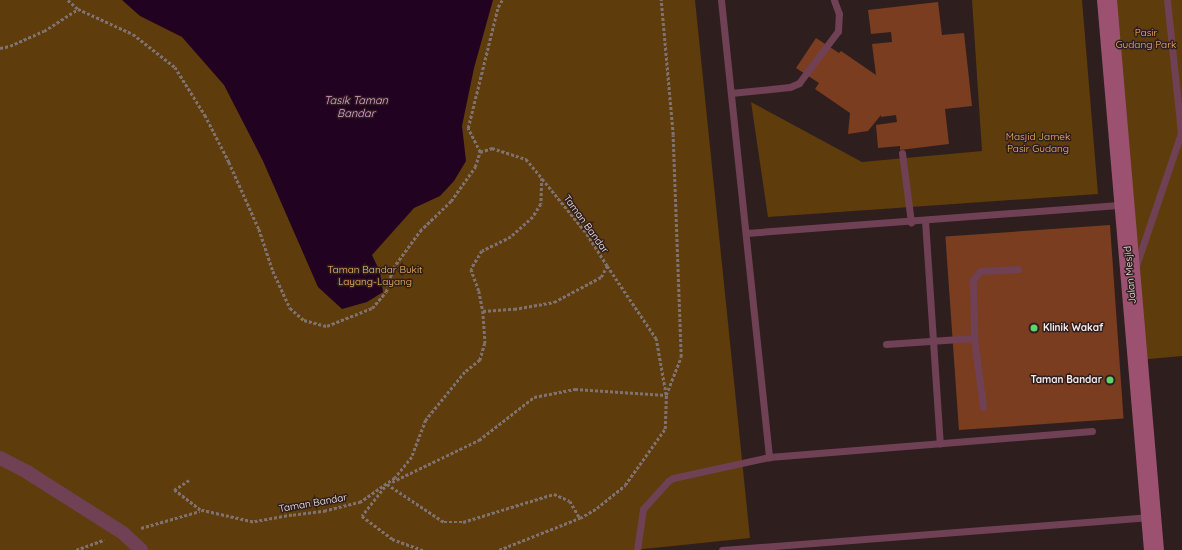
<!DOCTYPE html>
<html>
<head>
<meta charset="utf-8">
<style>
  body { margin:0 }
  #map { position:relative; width:1182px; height:550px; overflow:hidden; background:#2e1e1e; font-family:Quicksand,sans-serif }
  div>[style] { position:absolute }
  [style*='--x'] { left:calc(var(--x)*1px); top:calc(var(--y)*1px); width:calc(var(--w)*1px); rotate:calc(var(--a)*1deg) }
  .green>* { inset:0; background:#5e3c0b }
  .water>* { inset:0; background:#220221 }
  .building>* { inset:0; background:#7a3d20; transform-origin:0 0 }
  .path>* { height:2.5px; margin-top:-1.25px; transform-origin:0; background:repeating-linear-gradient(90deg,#807271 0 3px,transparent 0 5px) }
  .lane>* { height:7px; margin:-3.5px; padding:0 3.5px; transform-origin:3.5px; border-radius:3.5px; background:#704154 }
  .street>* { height:14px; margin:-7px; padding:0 7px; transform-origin:7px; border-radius:7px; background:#704154 }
  .secondary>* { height:20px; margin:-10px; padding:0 10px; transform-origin:10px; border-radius:10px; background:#9b516f }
  .dots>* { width:11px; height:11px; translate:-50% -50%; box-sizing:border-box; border:2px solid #2e1e1e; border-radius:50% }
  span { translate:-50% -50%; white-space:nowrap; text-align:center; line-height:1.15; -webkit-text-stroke:3px #2e1e1e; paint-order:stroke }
  .park-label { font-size:10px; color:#fcba69 }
  .street-label { font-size:10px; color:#f8edec }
  .poi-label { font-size:10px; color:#f8edec; font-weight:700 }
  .left { translate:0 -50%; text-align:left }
  .right { translate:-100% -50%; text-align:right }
  .water-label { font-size:11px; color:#eca1e5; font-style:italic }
</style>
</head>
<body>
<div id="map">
  <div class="green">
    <i style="clip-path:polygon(0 0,695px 0,750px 538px,634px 550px,0 550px)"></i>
    <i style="clip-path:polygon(972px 0,1082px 0,1098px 194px,768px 217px,751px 102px,862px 162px,982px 151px)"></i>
    <i style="clip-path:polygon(1107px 0,1182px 0,1182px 356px,1138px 360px)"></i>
  </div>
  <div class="water">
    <i style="clip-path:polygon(122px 0,493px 0,474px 68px,462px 126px,466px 161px,454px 181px,440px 196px,414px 208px,372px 255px,380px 272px,383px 292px,367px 302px,342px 309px,318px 287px,263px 161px,224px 85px,182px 37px,140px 16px)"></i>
  </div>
  <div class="building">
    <i style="clip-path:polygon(938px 2px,942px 35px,964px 33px,972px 106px,945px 109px,949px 144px,900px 150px,900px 146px,878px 148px,876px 125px,897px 122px,896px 115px,881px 117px,881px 115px,868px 131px,848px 134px,850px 113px,815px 89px,819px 83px,796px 68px,816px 38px,839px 53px,841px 51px,876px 75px,872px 44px,892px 42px,891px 32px,871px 34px,868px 10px)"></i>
    <i style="left:1110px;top:225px;width:194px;height:165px;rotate:86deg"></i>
  </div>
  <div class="path">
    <i style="--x:68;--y:0;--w:13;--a:42"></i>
    <i style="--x:78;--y:9;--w:60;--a:24.4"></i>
    <i style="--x:133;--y:34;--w:53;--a:38.2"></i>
    <i style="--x:175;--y:67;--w:57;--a:58"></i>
    <i style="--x:205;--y:115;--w:53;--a:62.9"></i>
    <i style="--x:229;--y:162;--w:73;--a:65.9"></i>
    <i style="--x:259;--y:229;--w:44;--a:71.6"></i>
    <i style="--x:273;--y:271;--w:41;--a:65.3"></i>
    <i style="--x:290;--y:308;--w:18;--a:41"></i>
    <i style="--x:304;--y:320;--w:24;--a:15"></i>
    <i style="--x:327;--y:326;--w:48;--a:-21.8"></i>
    <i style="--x:372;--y:308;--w:21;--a:-49"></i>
    <i style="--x:386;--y:292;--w:25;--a:-74"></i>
    <i style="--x:393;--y:268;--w:46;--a:-53.9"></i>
    <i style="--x:420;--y:231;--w:43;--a:-44.1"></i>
    <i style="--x:451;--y:201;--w:42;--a:-54.8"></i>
    <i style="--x:475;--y:167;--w:16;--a:-72"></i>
    <i style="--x:480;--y:152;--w:13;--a:-18"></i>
    <i style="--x:492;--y:148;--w:36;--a:18"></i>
    <i style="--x:526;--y:159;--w:25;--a:50"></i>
    <i style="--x:542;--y:178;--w:26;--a:92"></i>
    <i style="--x:541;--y:204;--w:15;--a:122"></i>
    <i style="--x:533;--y:217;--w:30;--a:138"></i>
    <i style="--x:511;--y:237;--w:32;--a:154"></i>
    <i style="--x:482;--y:251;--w:21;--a:121"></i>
    <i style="--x:471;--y:269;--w:23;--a:70"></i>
    <i style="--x:479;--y:291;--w:20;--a:79"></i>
    <i style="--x:483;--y:311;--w:32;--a:86"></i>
    <i style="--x:485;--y:343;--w:18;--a:106"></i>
    <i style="--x:480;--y:360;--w:19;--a:141"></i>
    <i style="--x:465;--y:372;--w:62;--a:129.1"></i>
    <i style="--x:426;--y:420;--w:40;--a:111"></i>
    <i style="--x:412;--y:457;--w:27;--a:129"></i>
    <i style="--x:395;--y:478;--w:42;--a:144.8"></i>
    <i style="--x:361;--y:502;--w:36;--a:166"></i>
    <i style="--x:326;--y:511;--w:34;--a:173"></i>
    <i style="--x:292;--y:515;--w:40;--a:170"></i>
    <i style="--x:253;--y:522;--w:54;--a:-167.2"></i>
    <i style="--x:200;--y:510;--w:33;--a:-142"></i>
    <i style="--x:174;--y:490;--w:18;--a:-34"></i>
    <i style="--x:0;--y:48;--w:10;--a:-11"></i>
    <i style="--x:10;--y:46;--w:37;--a:-24"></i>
    <i style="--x:44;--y:31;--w:40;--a:-32.9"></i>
    <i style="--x:480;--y:152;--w:27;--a:-117"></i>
    <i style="--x:468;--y:128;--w:125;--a:-76.1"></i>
    <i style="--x:498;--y:7;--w:8;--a:-60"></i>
    <i style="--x:483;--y:311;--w:31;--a:-4"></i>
    <i style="--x:514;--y:309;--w:41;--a:-9.9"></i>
    <i style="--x:554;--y:302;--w:53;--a:-28"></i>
    <i style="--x:601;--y:277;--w:13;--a:-61"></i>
    <i style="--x:607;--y:266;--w:40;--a:-122.9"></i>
    <i style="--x:585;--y:232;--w:68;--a:-129.1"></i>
    <i style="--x:392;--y:482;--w:97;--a:-25.8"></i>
    <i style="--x:479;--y:440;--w:70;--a:-38"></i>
    <i style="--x:534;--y:397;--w:42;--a:-11"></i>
    <i style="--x:575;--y:389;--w:91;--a:3.8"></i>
    <i style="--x:666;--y:395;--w:41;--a:-68.5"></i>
    <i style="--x:681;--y:357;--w:222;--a:-92.1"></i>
    <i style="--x:673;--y:135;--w:136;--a:-95.1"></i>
    <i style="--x:387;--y:484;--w:69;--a:33.7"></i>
    <i style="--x:444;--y:522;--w:19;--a:0"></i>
    <i style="--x:463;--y:522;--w:95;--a:-17.1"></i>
    <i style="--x:554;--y:494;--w:17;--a:24"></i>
    <i style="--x:570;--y:501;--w:20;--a:60"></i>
    <i style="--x:385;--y:487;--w:37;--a:128"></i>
    <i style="--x:362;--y:516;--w:38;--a:37"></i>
    <i style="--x:392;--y:539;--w:33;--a:20"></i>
    <i style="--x:141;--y:528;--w:61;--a:-16.1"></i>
    <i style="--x:76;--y:550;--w:30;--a:-20"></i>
    <i style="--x:499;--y:550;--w:87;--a:-21.6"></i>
    <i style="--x:580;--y:518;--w:20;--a:-30"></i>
    <i style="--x:597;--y:508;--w:36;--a:-39"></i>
    <i style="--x:625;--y:485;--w:69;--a:-54.5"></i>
    <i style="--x:665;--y:429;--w:34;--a:-88"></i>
    <i style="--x:666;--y:395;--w:57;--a:-100.1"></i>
    <i style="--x:656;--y:339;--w:88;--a:-123.9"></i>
  </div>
  <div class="lane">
    <i style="--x:721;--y:0;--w:460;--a:84"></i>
    <i style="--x:731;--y:93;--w:59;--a:-5.8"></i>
    <i style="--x:790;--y:87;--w:10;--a:-24"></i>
    <i style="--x:799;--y:83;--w:65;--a:-53.1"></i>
    <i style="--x:838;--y:31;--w:17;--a:-87"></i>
    <i style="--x:839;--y:14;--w:15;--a:-110"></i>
    <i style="--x:902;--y:153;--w:70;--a:82.6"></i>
    <i style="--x:925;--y:220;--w:224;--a:86.2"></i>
    <i style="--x:746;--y:233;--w:377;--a:-4.3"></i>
    <i style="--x:1136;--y:266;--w:140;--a:-71.3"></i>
    <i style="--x:1181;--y:133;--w:134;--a:-96"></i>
    <i style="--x:886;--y:344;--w:88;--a:-3.9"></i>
    <i style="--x:983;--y:407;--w:70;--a:-97.4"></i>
    <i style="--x:974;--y:338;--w:58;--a:-91"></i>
    <i style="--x:973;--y:280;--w:11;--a:-52"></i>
    <i style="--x:980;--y:271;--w:38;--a:-3"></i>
    <i style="--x:637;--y:550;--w:41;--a:-81.7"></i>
    <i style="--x:643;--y:509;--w:38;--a:-48"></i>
    <i style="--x:668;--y:481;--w:6;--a:-31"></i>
    <i style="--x:673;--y:478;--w:98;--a:-12.3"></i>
    <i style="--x:769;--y:457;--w:324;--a:-4.6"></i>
    <i style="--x:722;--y:550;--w:430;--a:-4.4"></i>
  </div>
  <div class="street">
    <i style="--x:0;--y:458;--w:30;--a:27"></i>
    <i style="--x:27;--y:472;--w:114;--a:32.4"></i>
    <i style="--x:123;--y:533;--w:25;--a:43"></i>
  </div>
  <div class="secondary">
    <i style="--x:1107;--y:0;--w:552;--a:85.12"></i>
  </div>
  <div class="dots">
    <i style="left:1034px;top:328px;background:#5dd56c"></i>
    <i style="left:1110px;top:380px;background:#5dd56c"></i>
  </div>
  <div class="park-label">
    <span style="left:1146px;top:38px">Pasir<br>Gudang Park</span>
    <span style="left:1038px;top:142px">Masjid Jamek<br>Pasir Gudang</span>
    <span style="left:375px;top:275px">Taman Bandar Bukit<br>Layang-Layang</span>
  </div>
  <div class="street-label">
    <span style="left:586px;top:224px;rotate:54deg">Taman Bandar</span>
    <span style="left:1130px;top:275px;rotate:-95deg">Jalan Mesjid</span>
    <span style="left:313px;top:503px;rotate:-10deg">Taman Bandar</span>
  </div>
  <div class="poi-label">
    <span class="left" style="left:1043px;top:328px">Klinik Wakaf</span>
    <span class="right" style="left:1102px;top:380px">Taman Bandar</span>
  </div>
  <div class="water-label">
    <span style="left:356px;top:107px">Tasik Taman<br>Bandar</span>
  </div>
</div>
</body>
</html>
